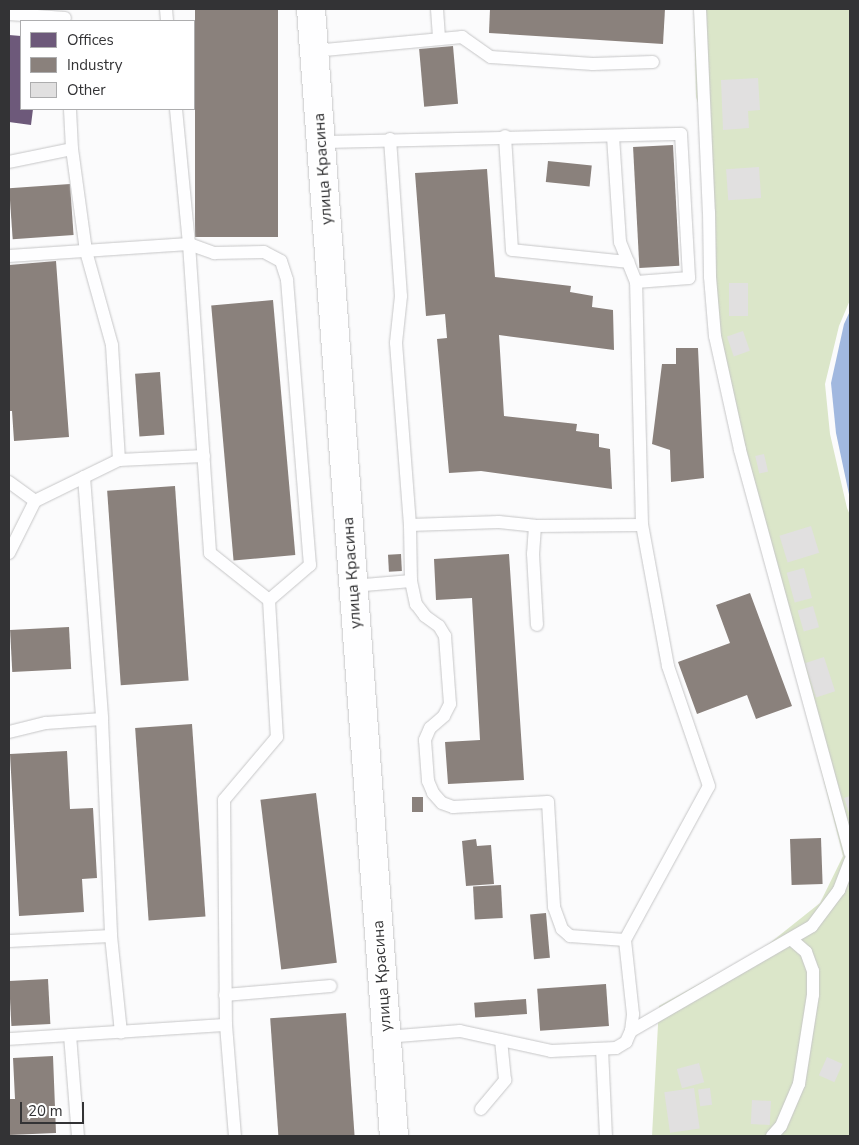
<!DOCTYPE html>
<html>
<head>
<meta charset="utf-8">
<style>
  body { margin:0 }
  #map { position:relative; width:859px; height:1145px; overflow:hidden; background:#fbfbfc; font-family:"Nunito Sans",sans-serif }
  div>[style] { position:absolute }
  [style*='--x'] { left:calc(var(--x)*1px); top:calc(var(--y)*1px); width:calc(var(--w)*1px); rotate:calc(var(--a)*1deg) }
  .green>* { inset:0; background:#dbe6c9 }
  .water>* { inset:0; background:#a1b8df }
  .offices>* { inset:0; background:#6d597a }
  .industry>* { inset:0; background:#8a817c; transform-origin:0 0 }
  .building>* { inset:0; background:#e1e0e0; transform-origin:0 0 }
  .roads { filter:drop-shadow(0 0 1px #c6c6c7) drop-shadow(0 0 1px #c6c6c7) }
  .service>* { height:12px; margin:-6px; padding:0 6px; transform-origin:6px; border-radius:6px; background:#fefeff }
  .secondary>* { height:28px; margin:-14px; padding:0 14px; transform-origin:14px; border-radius:14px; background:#fefeff }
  span { translate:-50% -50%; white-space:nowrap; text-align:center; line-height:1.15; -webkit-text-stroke:5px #fff; paint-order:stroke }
  .street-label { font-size:16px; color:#333335 }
  .frame { position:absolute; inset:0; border:10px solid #333335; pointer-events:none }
  .legend { position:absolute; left:20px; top:20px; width:175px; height:90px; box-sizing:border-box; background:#fff; border:1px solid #adadae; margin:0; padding:6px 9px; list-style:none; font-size:15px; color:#333335 }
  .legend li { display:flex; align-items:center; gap:10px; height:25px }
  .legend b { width:25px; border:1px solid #adadae }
  .scale { position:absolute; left:20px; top:1102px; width:64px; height:22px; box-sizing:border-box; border:2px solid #333335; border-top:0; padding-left:6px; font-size:15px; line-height:18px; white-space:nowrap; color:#333335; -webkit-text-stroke:4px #fff; paint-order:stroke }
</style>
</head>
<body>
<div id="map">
  <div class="green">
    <i style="clip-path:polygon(694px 9px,850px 9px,850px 300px,839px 326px,825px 384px,830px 434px,847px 508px,850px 515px,850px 1136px,652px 1136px,659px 1006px,761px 950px,820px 903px,843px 856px,709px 330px,702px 114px,696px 97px)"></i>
  </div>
  <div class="water">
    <i style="clip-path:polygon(850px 311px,850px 499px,836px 433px,831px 383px,844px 324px)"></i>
  </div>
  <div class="offices">
    <i style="clip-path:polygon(9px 35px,21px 36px,21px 109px,33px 109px,31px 125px,9px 122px)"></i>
  </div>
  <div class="industry">
    <i style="left:195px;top:9px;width:83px;height:228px"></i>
    <i style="clip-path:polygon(490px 9px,665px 9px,663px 44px,489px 33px)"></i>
    <i style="left:453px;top:46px;width:58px;height:34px;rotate:85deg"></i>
    <i style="left:673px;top:145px;width:121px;height:40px;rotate:87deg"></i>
    <i style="left:548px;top:161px;width:44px;height:21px;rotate:6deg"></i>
    <i style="clip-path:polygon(487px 169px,495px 277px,571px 286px,570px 292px,593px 296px,592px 307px,613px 310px,614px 350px,499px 335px,504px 416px,577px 424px,576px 431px,599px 434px,599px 447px,610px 449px,612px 489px,481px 471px,449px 473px,437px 339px,447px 338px,445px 314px,426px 316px,415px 173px)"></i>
    <i style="left:70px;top:184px;width:51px;height:61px;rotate:86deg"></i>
    <i style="clip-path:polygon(56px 261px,69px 437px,14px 441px,12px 411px,9px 411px,9px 265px)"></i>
    <i style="left:273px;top:300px;width:256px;height:62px;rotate:85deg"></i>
    <i style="clip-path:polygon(676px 348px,698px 348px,704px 478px,671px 482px,670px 450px,652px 444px,662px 364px,676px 364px)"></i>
    <i style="left:160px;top:372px;width:63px;height:25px;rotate:86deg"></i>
    <i style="left:175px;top:486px;width:195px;height:68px;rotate:86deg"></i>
    <i style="left:401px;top:554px;width:17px;height:13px;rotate:87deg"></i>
    <i style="clip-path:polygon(509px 554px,524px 780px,448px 784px,445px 742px,480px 740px,472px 598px,436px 600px,434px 559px)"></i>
    <i style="clip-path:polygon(750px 593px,792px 706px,756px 719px,747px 695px,697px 714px,678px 662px,730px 643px,716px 605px)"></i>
    <i style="left:69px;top:627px;width:42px;height:59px;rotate:87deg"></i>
    <i style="left:192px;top:724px;width:193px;height:57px;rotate:86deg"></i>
    <i style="clip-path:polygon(67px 751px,70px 809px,93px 808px,97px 878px,82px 879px,84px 912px,19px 916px,10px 754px)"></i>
    <i style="left:316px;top:793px;width:171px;height:56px;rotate:83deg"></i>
    <i style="left:423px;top:797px;width:15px;height:11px;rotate:90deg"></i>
    <i style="left:821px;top:838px;width:46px;height:31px;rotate:88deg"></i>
    <i style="clip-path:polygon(476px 839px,477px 846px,491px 845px,494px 884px,466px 886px,462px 841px)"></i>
    <i style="left:501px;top:885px;width:33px;height:28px;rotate:87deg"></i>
    <i style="left:546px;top:913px;width:45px;height:16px;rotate:85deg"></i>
    <i style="left:48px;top:979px;width:45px;height:39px;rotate:87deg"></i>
    <i style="left:606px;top:984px;width:42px;height:69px;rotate:86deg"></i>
    <i style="left:526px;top:999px;width:15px;height:52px;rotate:86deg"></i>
    <i style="left:346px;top:1013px;width:123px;height:76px;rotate:86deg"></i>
    <i style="clip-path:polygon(53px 1056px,56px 1133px,9px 1135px,9px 1099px,15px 1099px,13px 1058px)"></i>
  </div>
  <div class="building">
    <i style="clip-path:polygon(758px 78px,760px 110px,748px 111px,749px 128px,723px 130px,721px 80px)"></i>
    <i style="left:759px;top:167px;width:31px;height:33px;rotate:86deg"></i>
    <i style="left:729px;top:283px;width:19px;height:33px"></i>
    <i style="left:743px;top:331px;width:21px;height:17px;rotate:71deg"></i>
    <i style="left:764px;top:454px;width:18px;height:9px;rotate:77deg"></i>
    <i style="left:811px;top:526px;width:28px;height:33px;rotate:73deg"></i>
    <i style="left:804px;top:568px;width:31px;height:18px;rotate:75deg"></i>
    <i style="left:813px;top:606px;width:22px;height:16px;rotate:74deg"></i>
    <i style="left:824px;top:657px;width:36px;height:20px;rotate:72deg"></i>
    <i style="clip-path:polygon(850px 796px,850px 816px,844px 798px)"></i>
    <i style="left:827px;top:1057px;width:17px;height:20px;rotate:24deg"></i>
    <i style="left:699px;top:1063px;width:20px;height:23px;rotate:75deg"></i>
    <i style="left:694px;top:1088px;width:41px;height:30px;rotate:82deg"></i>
    <i style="left:710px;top:1088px;width:17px;height:12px;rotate:83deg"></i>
    <i style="left:752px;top:1100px;width:19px;height:24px;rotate:3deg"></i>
  </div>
  <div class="roads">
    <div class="service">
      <i style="--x:166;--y:9;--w:12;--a:85"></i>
      <i style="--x:437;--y:9;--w:30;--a:86"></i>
      <i style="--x:700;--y:9;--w:203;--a:87.5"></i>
      <i style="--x:709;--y:212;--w:65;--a:89.1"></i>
      <i style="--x:710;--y:277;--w:59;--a:85.2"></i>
      <i style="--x:715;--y:336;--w:117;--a:77.6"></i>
      <i style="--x:740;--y:450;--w:418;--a:74.7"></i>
      <i style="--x:9;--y:14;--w:56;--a:4.1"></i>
      <i style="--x:314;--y:51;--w:149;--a:-5.4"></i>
      <i style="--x:462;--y:37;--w:35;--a:35"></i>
      <i style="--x:491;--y:57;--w:102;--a:3.9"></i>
      <i style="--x:593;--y:64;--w:60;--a:-1.9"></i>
      <i style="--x:176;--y:109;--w:136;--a:84.5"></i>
      <i style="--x:189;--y:244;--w:310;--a:86.1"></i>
      <i style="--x:210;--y:553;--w:75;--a:38.5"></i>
      <i style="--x:269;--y:600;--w:137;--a:86.7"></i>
      <i style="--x:277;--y:737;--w:82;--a:130.1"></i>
      <i style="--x:224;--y:800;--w:225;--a:89.5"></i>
      <i style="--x:226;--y:1025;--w:111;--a:85.4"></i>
      <i style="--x:505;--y:136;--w:114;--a:86.5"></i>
      <i style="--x:512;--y:250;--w:117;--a:5.9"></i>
      <i style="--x:390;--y:139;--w:157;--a:86"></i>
      <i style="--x:401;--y:296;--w:47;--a:96.1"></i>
      <i style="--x:396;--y:343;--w:183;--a:85.6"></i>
      <i style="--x:410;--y:525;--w:56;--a:89"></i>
      <i style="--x:411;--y:581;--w:24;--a:78"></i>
      <i style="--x:416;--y:604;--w:15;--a:53"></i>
      <i style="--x:425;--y:616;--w:17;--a:36"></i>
      <i style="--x:439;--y:626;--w:12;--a:59"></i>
      <i style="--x:445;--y:636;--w:68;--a:85.8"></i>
      <i style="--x:450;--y:704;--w:13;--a:117"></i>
      <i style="--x:444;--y:716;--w:18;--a:139"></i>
      <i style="--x:430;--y:728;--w:13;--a:113"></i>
      <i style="--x:425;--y:740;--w:41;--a:85.8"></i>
      <i style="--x:428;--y:781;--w:13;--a:67"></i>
      <i style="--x:433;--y:793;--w:13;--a:48"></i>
      <i style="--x:442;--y:803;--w:12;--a:20"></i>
      <i style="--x:453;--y:807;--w:95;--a:-3"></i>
      <i style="--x:548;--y:802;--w:105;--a:86.7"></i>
      <i style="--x:554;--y:907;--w:23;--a:70"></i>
      <i style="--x:562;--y:929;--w:11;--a:41"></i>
      <i style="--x:570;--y:936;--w:55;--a:4.2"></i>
      <i style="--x:321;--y:142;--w:360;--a:-1.3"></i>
      <i style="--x:681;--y:134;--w:144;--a:86.8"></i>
      <i style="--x:689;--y:278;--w:53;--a:175.7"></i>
      <i style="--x:9;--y:162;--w:64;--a:-11.7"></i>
      <i style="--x:9;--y:256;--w:180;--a:-3.8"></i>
      <i style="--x:189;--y:244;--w:27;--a:20"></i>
      <i style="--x:214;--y:253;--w:50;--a:-1.1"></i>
      <i style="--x:264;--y:252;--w:19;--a:28"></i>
      <i style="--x:281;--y:261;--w:20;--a:72"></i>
      <i style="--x:287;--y:280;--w:286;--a:85.4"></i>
      <i style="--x:310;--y:565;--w:54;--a:139.5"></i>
      <i style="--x:119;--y:460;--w:85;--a:-2.7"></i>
      <i style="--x:84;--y:477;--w:243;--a:85.7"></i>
      <i style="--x:102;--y:719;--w:217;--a:87.6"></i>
      <i style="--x:9;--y:482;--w:32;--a:36"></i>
      <i style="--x:410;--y:525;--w:89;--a:-1.9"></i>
      <i style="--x:499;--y:522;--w:36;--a:6"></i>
      <i style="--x:535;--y:526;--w:107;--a:-0.5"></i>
      <i style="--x:535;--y:526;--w:28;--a:94"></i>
      <i style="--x:533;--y:554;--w:71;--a:86.8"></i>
      <i style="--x:9;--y:553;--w:58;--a:-63.4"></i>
      <i style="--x:35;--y:501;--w:93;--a:-26"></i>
      <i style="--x:119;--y:460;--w:115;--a:-93.5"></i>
      <i style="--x:112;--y:345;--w:98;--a:-105.5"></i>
      <i style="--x:86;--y:251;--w:103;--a:-97.8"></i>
      <i style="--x:72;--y:149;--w:40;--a:-92.9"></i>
      <i style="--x:353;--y:586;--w:58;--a:-4.9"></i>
      <i style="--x:9;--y:732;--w:38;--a:-14"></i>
      <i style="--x:46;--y:723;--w:56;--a:-4.1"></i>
      <i style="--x:9;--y:941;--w:102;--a:-2.8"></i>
      <i style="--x:111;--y:936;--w:97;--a:84.1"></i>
      <i style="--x:225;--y:995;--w:106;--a:-4.9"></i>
      <i style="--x:631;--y:1031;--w:209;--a:-30.1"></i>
      <i style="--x:812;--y:926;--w:45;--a:-53.1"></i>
      <i style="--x:839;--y:890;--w:31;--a:-69"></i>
      <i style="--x:70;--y:1035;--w:101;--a:85.5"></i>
      <i style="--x:386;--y:1037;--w:74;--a:-4.6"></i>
      <i style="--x:460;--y:1031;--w:93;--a:12.4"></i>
      <i style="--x:551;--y:1051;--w:65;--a:-2.6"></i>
      <i style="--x:616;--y:1048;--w:12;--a:-31"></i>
      <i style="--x:626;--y:1042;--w:12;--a:-66"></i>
      <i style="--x:631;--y:1031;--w:17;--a:-83"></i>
      <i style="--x:633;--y:1014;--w:74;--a:-96.2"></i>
      <i style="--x:625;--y:940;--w:175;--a:-61.4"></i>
      <i style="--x:709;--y:786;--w:127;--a:-108.9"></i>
      <i style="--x:668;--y:666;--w:143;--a:-100.4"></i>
      <i style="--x:642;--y:525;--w:243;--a:-91.4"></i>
      <i style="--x:636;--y:282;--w:43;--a:-111.8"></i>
      <i style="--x:620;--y:242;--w:106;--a:-93.8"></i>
      <i style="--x:9;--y:1039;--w:217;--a:-3.7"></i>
      <i style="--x:602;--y:1049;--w:87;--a:87.4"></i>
      <i style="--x:481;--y:1109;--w:38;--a:-50"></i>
      <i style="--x:505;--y:1080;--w:40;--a:-95.7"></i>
      <i style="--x:772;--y:1136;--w:13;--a:-48"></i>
      <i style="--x:781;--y:1126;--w:46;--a:-66.8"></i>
      <i style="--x:799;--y:1084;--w:90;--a:-81.1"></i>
      <i style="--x:813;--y:995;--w:24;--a:-90"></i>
      <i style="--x:813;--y:971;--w:20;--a:-110"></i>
      <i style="--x:806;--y:952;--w:20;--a:-139"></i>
    </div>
    <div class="secondary">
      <i style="--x:311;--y:9;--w:1130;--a:85.79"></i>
    </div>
  </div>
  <div class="street-label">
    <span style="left:323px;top:169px;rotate:-94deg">улица Красина</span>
    <span style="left:352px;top:573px;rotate:-94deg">улица Красина</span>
    <span style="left:382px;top:976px;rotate:-94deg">улица Красина</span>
  </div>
  <div class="frame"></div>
  <ul class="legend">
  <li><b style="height:14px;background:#6d597a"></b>Offices</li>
  <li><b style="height:14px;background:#8a817c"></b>Industry</li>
  <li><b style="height:14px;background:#e1e0e0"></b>Other</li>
  </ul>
  <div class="scale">20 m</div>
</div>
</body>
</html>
